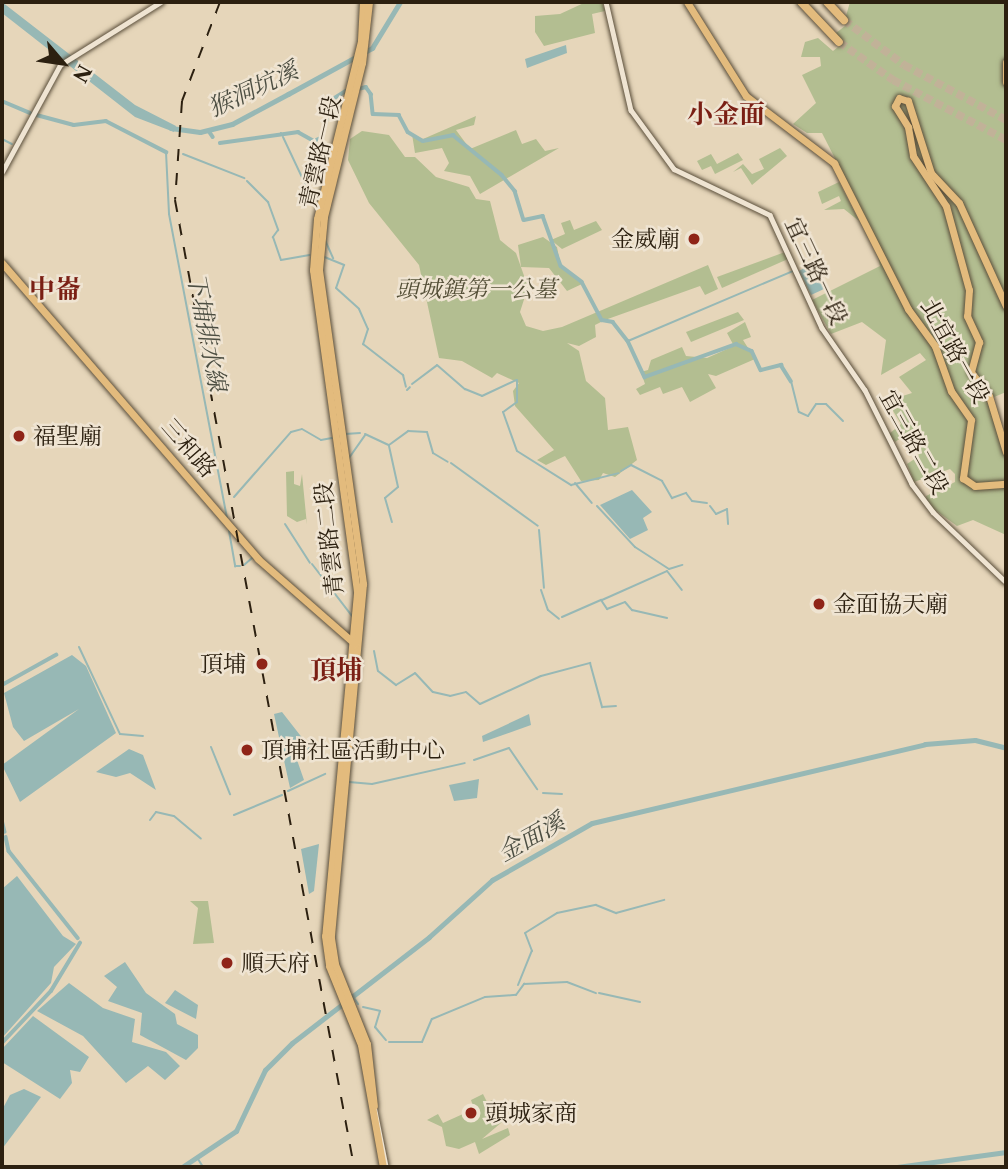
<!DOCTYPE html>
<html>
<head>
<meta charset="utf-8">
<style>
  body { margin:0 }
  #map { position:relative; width:1008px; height:1169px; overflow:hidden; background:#e6d6ba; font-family:"Libre Caslon Text","Noto Serif TC",serif }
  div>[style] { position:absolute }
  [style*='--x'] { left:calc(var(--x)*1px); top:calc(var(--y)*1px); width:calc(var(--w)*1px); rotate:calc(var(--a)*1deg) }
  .green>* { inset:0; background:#b3be91 }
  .water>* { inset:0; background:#97b8b5 }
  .stream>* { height:2px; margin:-1px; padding:0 1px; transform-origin:1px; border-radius:1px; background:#97b8b5 }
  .canal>* { height:3.5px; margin:-1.75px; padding:0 1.75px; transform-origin:1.75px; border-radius:1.75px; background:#97b8b5 }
  .river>* { height:5px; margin:-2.5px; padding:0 2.5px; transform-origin:2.5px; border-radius:2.5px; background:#97b8b5 }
  .highway-tunnel>* { height:8px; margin-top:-4px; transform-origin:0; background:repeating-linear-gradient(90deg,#c1b298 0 8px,transparent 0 12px) }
  .roads { filter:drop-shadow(0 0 2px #5a4e3a) drop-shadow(0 0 2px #5a4e3a) }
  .minor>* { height:4.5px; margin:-2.25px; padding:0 2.25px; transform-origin:2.25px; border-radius:2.25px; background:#efe4d2 }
  .major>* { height:7px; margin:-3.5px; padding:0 3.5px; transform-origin:3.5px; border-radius:3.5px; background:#e3bb7d }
  .highway>* { height:8px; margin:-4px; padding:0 4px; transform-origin:4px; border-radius:4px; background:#e3bb7d }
  .rail>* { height:2px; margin-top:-1px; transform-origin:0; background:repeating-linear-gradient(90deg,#2c2010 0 12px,transparent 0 24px) }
  .dots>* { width:19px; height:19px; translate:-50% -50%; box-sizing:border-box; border:4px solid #efe4d2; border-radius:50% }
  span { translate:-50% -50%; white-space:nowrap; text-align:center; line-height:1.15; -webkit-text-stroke:5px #efe4d2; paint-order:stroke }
  .street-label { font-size:23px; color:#2c2010 }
  .poi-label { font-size:23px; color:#2c2010 }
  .right { translate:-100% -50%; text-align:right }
  .left { translate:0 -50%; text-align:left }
  .park-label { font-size:23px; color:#544f37; font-style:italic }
  .water-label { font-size:24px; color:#4c4e42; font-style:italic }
  .quarter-label { font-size:26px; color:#7a1f14; font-weight:700 }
  .frame { position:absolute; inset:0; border:4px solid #2c2010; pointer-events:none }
  .north { position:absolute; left:28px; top:28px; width:70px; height:70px; -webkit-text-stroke:5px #efe4d2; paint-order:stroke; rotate:119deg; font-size:19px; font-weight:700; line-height:28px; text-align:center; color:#2c2010 }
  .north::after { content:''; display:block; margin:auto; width:24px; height:32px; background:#2c2010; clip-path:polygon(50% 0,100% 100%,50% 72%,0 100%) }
</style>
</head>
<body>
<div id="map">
  <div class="green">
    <i style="clip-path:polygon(586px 2px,602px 2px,605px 11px,592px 14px,595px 33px,544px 46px,535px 32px,535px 16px,560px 14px)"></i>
    <i style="clip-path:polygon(850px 2px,1006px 2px,1006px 392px,987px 400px,1006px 461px,1006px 535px,973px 520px,957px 526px,927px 504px,926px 496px,955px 482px,955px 474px,950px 469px,914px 482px,907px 464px,919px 456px,907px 434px,895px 442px,889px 434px,901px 424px,887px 401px,912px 393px,899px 377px,926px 360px,920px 353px,881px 375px,886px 340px,862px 322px,831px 334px,812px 300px,880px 266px,871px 229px,822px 133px,807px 133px,793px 124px,816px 103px,802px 75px,821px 66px,820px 57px,801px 57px,805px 42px,818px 38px,833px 51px,843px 43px,836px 33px,850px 22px,846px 16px)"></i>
    <i style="clip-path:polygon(476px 116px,474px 125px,456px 130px,470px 149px,516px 130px,522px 144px,536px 139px,545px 151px,559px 148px,480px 194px,470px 176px,444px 171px,449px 163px,442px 148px,415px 153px,412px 134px,423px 139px)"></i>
    <i style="clip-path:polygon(362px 131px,389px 135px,405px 157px,415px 157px,436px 177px,469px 187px,476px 199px,490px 201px,500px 240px,516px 253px,528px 287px,520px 312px,526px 326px,543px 331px,562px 327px,708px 265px,718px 289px,705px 295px,700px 286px,605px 320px,595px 325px,596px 337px,579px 346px,567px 343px,579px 351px,586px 381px,605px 398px,608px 430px,628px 427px,637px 460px,615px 477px,603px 473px,599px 480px,581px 481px,565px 456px,546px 465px,537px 460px,554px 450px,515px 406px,513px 391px,519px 383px,497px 373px,492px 378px,462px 361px,439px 358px,419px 265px,369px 203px,348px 160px,350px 139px)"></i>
    <i style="clip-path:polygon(780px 148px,787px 156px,752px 185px,741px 168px,733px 172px,743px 164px,752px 174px,764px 169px,759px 159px)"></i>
    <i style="clip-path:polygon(738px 153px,743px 160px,715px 174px,711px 166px,702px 170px,697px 161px,711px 154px,717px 164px)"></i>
    <i style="clip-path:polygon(839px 182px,859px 221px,844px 209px,824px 210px,841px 201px,839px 196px,822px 204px,818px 192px)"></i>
    <i style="clip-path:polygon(570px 220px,574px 230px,596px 221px,602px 230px,562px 249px,551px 240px,565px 234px,561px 223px)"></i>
    <i style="clip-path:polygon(543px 237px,557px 247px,561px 267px,582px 284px,567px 291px,549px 268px,521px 267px,518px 245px)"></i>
    <i style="clip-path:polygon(785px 252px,788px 259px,722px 288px,717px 277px)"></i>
    <i style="clip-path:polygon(738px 312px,744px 320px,691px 342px,686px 332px)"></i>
    <i style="clip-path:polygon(745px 322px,751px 337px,743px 340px,755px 359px,716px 376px,708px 374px,716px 388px,690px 402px,682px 387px,663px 394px,660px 387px,640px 395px,636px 389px,645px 384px,641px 372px,648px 370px,651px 360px,682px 347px,686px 356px,707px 358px,734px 346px,727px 333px)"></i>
    <i style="clip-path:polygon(294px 471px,294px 484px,300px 486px,302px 474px,307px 525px,306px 519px,297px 522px,287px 516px,286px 472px)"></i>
    <i style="clip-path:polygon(190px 901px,208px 901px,214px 943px,193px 944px,198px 908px)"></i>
    <i style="clip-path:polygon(483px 1094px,487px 1102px,493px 1100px,502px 1122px,482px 1139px,508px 1128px,510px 1135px,479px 1154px,475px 1142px,459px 1149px,446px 1146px,442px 1127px,427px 1120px,438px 1114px,443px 1123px,474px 1109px,471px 1100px)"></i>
  </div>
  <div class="water">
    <i style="clip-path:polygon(2px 2px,135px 105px,176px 126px,174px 132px,135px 117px,2px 13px)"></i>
    <i style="clip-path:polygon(566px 45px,567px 53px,527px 68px,525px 59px)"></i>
    <i style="clip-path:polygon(813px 263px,824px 289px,811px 295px,799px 271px)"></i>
    <i style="clip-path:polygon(632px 490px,652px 512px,643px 518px,648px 530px,630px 539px,600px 505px)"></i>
    <i style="clip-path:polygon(72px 655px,86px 666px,116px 733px,20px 802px,2px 765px,79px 709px,24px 741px,13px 727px,4px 693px)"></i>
    <i style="clip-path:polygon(282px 712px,314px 753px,297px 760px,304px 780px,290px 788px,274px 714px)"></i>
    <i style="clip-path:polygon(529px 714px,531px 725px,483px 742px,482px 736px)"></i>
    <i style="clip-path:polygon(129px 749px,143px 755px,156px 790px,130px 773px,116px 777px,96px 772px)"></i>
    <i style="clip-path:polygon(479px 779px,477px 798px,454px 801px,449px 785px)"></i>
    <i style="clip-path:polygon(319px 844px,314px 891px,309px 894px,301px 849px)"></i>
    <i style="clip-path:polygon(17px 876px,63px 936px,76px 944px,54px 967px,51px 983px,2px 1038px,2px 889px)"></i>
    <i style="clip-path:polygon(125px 962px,146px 993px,175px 1014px,177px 1024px,198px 1035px,198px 1048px,186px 1060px,140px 1035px,142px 1013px,108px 1001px,117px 987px,104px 976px)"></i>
    <i style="clip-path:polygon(69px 983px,103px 1008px,135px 1019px,132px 1042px,166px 1052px,180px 1066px,165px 1080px,148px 1066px,126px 1083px,83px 1036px,37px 1011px)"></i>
    <i style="clip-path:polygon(175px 990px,198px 1005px,196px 1019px,165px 1003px)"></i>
    <i style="clip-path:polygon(33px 1016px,89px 1057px,80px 1072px,70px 1070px,72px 1083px,60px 1099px,2px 1062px,2px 1049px)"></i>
    <i style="clip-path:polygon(24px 1089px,41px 1097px,2px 1149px,2px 1110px,10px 1095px)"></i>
  </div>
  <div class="stream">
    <i style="--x:281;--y:133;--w:2;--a:63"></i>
    <i style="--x:283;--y:137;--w:77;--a:64.8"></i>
    <i style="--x:2;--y:139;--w:11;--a:27"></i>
    <i style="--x:166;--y:152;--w:62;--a:87.2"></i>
    <i style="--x:169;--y:214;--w:309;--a:79.2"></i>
    <i style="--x:183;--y:154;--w:66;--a:21.5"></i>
    <i style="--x:247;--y:181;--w:30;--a:45"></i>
    <i style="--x:268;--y:202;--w:30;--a:70"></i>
    <i style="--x:278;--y:230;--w:9;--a:126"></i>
    <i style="--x:273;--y:237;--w:24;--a:71"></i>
    <i style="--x:281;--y:260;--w:29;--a:-10"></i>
    <i style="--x:325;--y:240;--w:20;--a:66"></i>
    <i style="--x:322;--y:256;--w:24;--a:22"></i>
    <i style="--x:344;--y:265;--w:24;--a:109"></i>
    <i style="--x:336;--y:288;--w:31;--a:42"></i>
    <i style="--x:359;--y:309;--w:22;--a:66"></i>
    <i style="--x:368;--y:329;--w:16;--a:108"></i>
    <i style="--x:363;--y:344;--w:51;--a:37.8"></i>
    <i style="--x:403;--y:375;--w:12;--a:76"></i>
    <i style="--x:628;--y:341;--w:179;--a:-23"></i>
    <i style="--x:791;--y:381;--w:32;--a:76"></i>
    <i style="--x:799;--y:412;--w:10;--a:24"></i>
    <i style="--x:808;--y:416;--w:14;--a:-56"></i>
    <i style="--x:816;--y:404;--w:10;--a:0"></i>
    <i style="--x:826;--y:404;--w:24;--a:45"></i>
    <i style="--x:412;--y:384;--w:31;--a:-37"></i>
    <i style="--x:437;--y:365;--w:37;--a:41"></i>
    <i style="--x:465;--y:389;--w:18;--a:22"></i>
    <i style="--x:482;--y:396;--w:38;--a:-25"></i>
    <i style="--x:517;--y:380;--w:22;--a:90"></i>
    <i style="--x:517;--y:402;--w:17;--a:144"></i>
    <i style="--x:503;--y:412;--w:41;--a:70.3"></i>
    <i style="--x:517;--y:451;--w:64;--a:32.2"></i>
    <i style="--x:571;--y:485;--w:49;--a:-14"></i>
    <i style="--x:407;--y:390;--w:4;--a:-45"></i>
    <i style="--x:345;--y:434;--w:15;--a:-4"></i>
    <i style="--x:365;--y:434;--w:26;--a:25"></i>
    <i style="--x:389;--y:445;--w:24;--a:-36"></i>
    <i style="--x:408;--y:431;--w:19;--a:3"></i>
    <i style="--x:427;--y:432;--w:22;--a:74"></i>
    <i style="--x:433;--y:453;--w:17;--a:31"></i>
    <i style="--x:389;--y:446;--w:42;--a:77.6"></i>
    <i style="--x:398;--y:487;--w:17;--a:140"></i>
    <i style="--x:385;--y:498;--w:25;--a:74"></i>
    <i style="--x:349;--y:458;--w:28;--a:-55"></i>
    <i style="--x:451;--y:463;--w:107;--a:35.9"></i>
    <i style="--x:621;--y:471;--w:12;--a:-31"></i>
    <i style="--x:631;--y:465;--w:35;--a:27"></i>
    <i style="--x:662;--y:481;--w:20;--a:60"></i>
    <i style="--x:672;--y:498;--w:15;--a:-20"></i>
    <i style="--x:686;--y:493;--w:10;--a:53"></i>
    <i style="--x:692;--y:501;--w:15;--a:8"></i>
    <i style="--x:575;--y:483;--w:26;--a:50"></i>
    <i style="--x:234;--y:497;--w:86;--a:-48.8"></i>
    <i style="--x:291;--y:432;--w:11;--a:-15"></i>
    <i style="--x:302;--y:429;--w:22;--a:30"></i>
    <i style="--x:321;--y:440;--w:11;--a:-10"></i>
    <i style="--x:597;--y:506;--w:56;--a:47.2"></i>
    <i style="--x:635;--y:547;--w:40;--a:32.9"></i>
    <i style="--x:669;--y:569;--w:14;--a:-17"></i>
    <i style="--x:710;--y:506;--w:10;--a:53"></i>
    <i style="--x:716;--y:514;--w:12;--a:-24"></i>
    <i style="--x:727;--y:509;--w:15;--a:86"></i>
    <i style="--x:285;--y:524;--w:46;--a:57.3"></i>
    <i style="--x:539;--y:530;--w:58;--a:85.1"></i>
    <i style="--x:229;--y:531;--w:36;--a:80"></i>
    <i style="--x:235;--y:566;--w:5;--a:0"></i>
    <i style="--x:312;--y:564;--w:66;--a:52.4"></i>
    <i style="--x:244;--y:565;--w:11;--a:-41"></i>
    <i style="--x:541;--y:590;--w:21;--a:71"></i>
    <i style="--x:548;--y:610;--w:14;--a:39"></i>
    <i style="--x:602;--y:600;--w:71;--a:-24"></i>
    <i style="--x:667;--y:571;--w:24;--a:52"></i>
    <i style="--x:562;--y:617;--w:43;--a:-23.6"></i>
    <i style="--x:601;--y:600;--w:11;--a:56"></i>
    <i style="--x:607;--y:609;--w:19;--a:-21"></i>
    <i style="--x:625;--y:602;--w:11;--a:49"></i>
    <i style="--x:632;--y:610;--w:36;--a:13"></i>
    <i style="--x:79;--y:647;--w:96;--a:64.8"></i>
    <i style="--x:120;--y:734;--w:23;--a:5"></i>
    <i style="--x:374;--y:651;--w:20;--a:79"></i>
    <i style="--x:378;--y:671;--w:23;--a:38"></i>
    <i style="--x:396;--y:685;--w:22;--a:-32"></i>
    <i style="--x:415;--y:673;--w:26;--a:47"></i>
    <i style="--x:433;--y:692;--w:17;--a:13"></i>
    <i style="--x:450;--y:696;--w:16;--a:-14"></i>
    <i style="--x:466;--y:692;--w:18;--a:41"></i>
    <i style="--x:480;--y:704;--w:67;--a:-24.7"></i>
    <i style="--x:541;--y:676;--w:51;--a:-14.9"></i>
    <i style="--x:590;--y:663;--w:46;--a:74.7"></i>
    <i style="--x:602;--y:707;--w:14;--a:-4"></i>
    <i style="--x:211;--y:747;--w:51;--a:68"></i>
    <i style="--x:474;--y:760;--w:37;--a:-19"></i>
    <i style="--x:509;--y:748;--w:50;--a:55.7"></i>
    <i style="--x:349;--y:782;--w:23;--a:5"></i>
    <i style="--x:372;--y:784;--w:95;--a:-12.7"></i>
    <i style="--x:288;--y:791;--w:41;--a:-24.7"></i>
    <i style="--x:543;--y:793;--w:19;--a:3"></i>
    <i style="--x:234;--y:815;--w:52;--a:-22.6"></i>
    <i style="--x:150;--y:820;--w:10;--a:-53"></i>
    <i style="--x:156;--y:812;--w:18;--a:13"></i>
    <i style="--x:174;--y:816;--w:35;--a:40"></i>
    <i style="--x:518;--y:985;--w:37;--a:-68"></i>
    <i style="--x:532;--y:951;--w:19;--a:-111"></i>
    <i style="--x:525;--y:933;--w:38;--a:-32"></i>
    <i style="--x:557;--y:913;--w:40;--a:-12"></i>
    <i style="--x:596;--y:905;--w:22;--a:22"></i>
    <i style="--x:616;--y:913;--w:50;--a:-15.2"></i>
    <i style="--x:599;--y:993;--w:42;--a:12.4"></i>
    <i style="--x:352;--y:995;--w:11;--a:56"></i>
    <i style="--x:363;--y:1007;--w:17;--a:13"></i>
    <i style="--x:380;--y:1011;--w:17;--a:107"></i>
    <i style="--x:375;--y:1027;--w:17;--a:50"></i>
    <i style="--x:389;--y:1042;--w:33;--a:0"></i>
    <i style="--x:422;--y:1042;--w:25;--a:-67"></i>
    <i style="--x:432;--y:1019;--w:57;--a:-22.5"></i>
    <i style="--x:485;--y:997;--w:31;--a:-4"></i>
    <i style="--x:516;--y:995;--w:14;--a:-54"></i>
    <i style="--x:524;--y:984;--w:43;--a:-2.7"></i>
    <i style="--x:567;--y:982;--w:31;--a:21"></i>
    <i style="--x:198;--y:1159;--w:9;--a:58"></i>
  </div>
  <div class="canal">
    <i style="--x:358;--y:89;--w:8;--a:-14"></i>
    <i style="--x:366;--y:87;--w:9;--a:54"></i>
    <i style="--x:371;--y:94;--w:20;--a:84"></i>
    <i style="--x:373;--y:114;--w:26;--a:2"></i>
    <i style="--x:399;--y:115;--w:19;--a:62"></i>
    <i style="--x:408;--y:132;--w:17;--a:31"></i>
    <i style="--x:423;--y:141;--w:31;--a:-11"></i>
    <i style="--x:453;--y:135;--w:63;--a:39.2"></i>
    <i style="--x:502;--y:175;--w:21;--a:51"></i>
    <i style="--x:515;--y:191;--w:30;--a:73"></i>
    <i style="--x:524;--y:220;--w:19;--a:-12"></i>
    <i style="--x:543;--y:216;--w:53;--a:70.2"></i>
    <i style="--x:561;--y:266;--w:26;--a:37"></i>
    <i style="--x:582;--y:282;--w:43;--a:62.2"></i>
    <i style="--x:602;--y:320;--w:11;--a:10"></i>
    <i style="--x:613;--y:322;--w:24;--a:52"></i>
    <i style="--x:628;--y:341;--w:40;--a:65"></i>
    <i style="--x:645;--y:377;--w:97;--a:-19.9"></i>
    <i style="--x:736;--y:344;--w:17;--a:24"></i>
    <i style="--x:752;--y:351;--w:21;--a:65"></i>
    <i style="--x:761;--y:370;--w:21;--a:-14"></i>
    <i style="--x:781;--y:365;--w:19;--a:58"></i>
    <i style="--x:2;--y:101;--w:30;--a:23"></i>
    <i style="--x:33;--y:114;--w:42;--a:15"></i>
    <i style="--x:74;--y:125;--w:32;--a:-7"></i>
    <i style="--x:106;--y:121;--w:68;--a:27.3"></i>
    <i style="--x:209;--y:131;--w:7;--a:56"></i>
    <i style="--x:220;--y:143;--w:79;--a:-8"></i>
    <i style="--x:298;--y:132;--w:18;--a:29"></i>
    <i style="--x:314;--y:141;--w:8;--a:-23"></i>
    <i style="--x:321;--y:138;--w:41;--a:-72.9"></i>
    <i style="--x:333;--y:99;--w:15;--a:-32"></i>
    <i style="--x:2;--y:685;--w:62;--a:-29.1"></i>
    <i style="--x:2;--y:820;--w:12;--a:76"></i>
    <i style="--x:6;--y:837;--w:14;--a:78"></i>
    <i style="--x:9;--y:851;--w:111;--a:51.6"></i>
    <i style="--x:2;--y:1043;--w:71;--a:-46.7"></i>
    <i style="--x:51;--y:991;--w:56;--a:-58.9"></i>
  </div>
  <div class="river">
    <i style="--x:171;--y:128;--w:29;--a:8"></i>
    <i style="--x:200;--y:132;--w:33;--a:-14"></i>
    <i style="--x:232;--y:124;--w:64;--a:-28.2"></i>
    <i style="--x:288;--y:94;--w:96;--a:-28.7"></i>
    <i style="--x:372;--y:48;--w:54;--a:-58.7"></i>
    <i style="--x:182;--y:1167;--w:65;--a:-33.7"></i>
    <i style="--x:236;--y:1131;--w:68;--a:-64.6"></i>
    <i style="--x:265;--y:1070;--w:38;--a:-45"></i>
    <i style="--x:292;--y:1043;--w:173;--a:-37.7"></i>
    <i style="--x:429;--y:937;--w:85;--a:-42.1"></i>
    <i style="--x:492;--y:880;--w:115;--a:-29.7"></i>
    <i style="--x:592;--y:823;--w:342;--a:-13.3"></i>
    <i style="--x:925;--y:744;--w:50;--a:-4.6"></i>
    <i style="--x:975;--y:740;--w:32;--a:14"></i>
    <i style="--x:897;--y:1167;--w:110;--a:-7.8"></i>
  </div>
  <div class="highway-tunnel">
    <i style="--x:844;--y:20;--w:75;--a:36.9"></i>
    <i style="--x:904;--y:65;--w:116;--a:28.3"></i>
    <i style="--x:839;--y:42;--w:66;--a:35.1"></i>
    <i style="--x:893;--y:80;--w:128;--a:28"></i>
  </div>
  <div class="roads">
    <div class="minor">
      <i style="--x:606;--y:2;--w:111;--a:77"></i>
      <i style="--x:631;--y:110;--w:73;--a:53.9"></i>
      <i style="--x:674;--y:169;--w:106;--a:25.6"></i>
      <i style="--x:770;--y:215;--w:124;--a:65.3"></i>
      <i style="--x:822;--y:328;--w:75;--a:55.3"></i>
      <i style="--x:865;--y:390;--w:105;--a:63.4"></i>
      <i style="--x:912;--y:484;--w:35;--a:53"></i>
      <i style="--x:933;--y:512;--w:101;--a:43.8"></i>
      <i style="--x:2;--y:172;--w:122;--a:-61.5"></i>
      <i style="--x:60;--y:65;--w:119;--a:-32"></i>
      <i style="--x:374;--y:1106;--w:61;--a:78.7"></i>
    </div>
    <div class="major">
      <i style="--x:363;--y:2;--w:39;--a:93"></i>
      <i style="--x:361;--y:41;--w:183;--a:103.9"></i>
      <i style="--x:317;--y:219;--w:51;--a:94.5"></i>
      <i style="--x:313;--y:270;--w:326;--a:82.2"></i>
      <i style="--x:357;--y:593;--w:344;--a:95.3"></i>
      <i style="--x:325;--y:936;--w:30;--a:82"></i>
      <i style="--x:329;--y:966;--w:85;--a:67.9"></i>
      <i style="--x:361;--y:1045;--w:124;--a:79.8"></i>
      <i style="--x:369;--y:2;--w:61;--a:96.5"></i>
      <i style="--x:362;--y:63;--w:159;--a:103.9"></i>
      <i style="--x:324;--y:217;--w:53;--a:95.4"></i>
      <i style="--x:319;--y:270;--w:317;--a:82"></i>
      <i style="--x:363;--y:584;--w:355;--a:95.2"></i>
      <i style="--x:331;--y:938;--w:26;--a:81"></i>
      <i style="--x:335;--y:964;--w:86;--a:68.2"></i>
      <i style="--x:367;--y:1044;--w:62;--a:83.6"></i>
      <i style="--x:687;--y:2;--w:111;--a:57.9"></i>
      <i style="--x:746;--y:96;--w:111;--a:37.3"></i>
      <i style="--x:834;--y:163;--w:164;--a:63.1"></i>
      <i style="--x:908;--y:309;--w:46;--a:53.9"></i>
      <i style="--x:935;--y:346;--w:48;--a:70.4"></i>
      <i style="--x:951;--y:391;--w:35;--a:55"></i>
      <i style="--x:971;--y:420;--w:59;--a:97.9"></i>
      <i style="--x:963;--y:478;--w:14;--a:34"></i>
      <i style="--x:975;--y:486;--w:31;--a:-4"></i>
      <i style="--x:1006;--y:62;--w:20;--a:90"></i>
      <i style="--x:2;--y:263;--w:391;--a:49.1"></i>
      <i style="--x:258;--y:559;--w:129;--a:41.2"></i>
      <i style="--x:1006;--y:306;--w:113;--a:-114.5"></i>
      <i style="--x:959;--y:203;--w:41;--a:-133"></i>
      <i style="--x:931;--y:173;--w:76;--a:-107.7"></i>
      <i style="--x:908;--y:101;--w:9;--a:-162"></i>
      <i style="--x:899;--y:98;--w:9;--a:117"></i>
      <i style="--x:895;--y:106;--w:25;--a:58"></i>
      <i style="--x:908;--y:127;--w:29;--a:80"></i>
      <i style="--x:913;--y:156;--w:60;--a:56.6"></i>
      <i style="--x:946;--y:206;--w:87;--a:74.7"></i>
      <i style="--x:969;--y:290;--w:26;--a:94"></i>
      <i style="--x:967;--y:316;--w:29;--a:65"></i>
      <i style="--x:979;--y:342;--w:31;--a:105"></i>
      <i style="--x:971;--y:372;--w:30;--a:53"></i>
      <i style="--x:989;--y:396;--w:59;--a:73.1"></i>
    </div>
    <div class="highway">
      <i style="--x:801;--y:2;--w:55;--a:46.5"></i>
      <i style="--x:827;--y:2;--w:25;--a:47"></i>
    </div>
  </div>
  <div class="rail">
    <i style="--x:220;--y:2;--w:106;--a:111"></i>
    <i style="--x:182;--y:101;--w:99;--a:94"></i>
    <i style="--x:175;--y:200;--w:983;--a:79.51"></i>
  </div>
  <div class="dots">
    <i style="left:694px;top:239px;background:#8f2418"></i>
    <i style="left:19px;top:436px;background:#8f2418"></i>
    <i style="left:819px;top:604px;background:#8f2418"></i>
    <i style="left:262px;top:664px;background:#8f2418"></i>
    <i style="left:247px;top:750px;background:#8f2418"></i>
    <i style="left:227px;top:963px;background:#8f2418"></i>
    <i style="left:471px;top:1113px;background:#8f2418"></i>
  </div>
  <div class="street-label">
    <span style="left:320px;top:152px;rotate:-77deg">青雲路一段</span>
    <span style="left:816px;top:271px;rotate:65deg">宜三路一段</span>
    <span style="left:955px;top:351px;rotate:61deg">北宜路一段</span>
    <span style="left:914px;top:442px;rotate:61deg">宜三路二段</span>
    <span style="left:189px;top:448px;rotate:49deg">三和路</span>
    <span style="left:329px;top:539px;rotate:-96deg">青雲路二段</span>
  </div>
  <div class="poi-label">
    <span class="right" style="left:680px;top:239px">金威廟</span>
    <span class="left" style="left:33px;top:436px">福聖廟</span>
    <span class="left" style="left:833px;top:604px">金面協天廟</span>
    <span class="right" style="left:246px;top:664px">頂埔</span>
    <span class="left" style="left:261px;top:750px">頂埔社區活動中心</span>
    <span class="left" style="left:241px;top:963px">順天府</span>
    <span class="left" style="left:485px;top:1113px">頭城家商</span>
  </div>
  <div class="park-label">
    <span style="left:476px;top:289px">頭城鎮第一公墓</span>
  </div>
  <div class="water-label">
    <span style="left:253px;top:89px;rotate:-25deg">猴洞坑溪</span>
    <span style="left:207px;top:332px;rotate:79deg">下埔排水線</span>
    <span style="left:531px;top:837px;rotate:-29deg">金面溪</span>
  </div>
  <div class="quarter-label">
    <span style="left:726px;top:115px">小金面</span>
    <span style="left:55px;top:290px">中崙</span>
    <span style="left:336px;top:671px">頂埔</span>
  </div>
  <div class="frame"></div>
  <div class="north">N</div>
</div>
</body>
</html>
